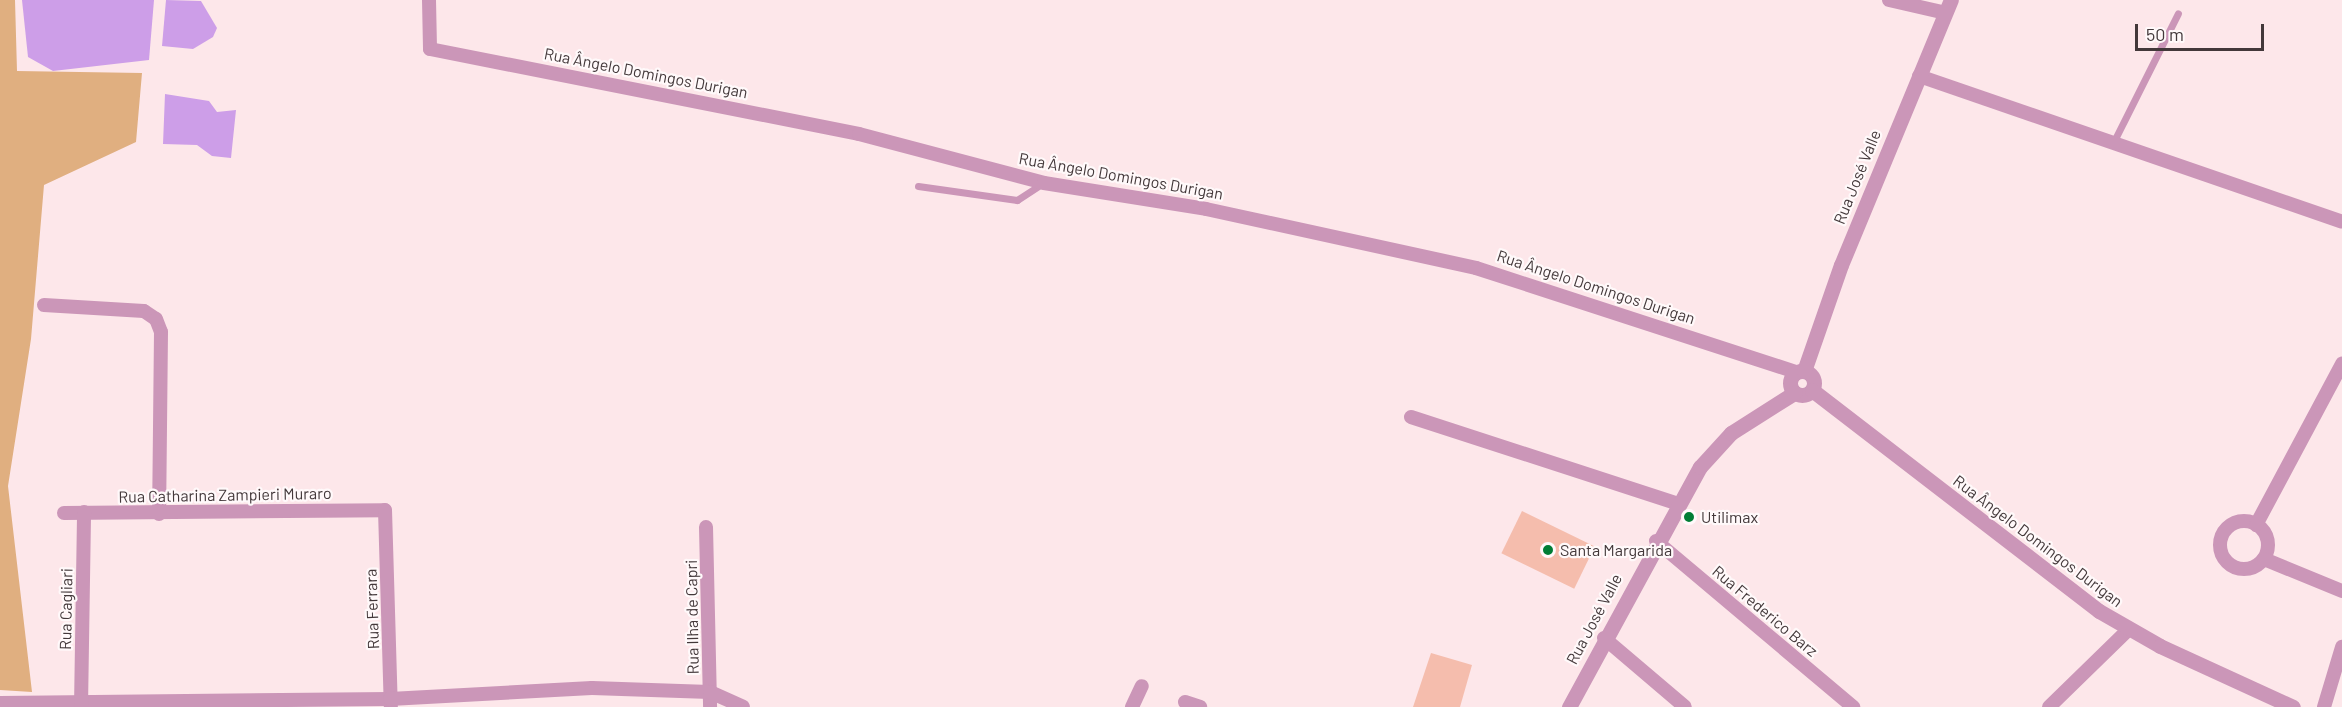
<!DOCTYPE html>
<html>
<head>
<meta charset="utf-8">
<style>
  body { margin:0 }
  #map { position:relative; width:2342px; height:707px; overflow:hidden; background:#fde7ea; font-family:Barlow,sans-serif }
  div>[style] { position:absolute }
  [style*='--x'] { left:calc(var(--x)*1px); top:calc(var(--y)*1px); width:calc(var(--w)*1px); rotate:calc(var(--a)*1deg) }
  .green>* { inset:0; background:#e0af80 }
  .water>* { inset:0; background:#cd9ee8 }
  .building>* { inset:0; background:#f5bdad; transform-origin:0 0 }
  .service>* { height:7px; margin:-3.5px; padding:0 3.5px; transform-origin:3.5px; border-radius:3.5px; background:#cb96b8 }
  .minor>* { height:14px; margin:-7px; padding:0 7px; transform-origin:7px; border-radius:7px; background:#cb96b8 }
  .minor>.ring { margin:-7px; padding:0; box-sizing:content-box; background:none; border:14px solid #cb96b8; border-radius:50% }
  .tertiary>* { height:15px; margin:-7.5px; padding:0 7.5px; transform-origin:7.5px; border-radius:7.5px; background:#cb96b8 }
  .tertiary>.ring { margin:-7.5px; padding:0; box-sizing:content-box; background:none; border:15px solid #cb96b8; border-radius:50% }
  .dots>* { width:16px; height:16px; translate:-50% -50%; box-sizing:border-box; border:3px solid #fff9fa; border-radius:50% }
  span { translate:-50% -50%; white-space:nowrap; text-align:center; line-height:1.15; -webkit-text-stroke:4.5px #fff9fa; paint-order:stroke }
  .street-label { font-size:16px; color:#43383a }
  .poi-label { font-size:16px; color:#43383a }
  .left { translate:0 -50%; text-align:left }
  .scale { position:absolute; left:2135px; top:24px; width:129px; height:27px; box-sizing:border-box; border:3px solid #43383a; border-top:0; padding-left:8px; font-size:18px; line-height:21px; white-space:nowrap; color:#43383a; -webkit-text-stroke:4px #fff9fa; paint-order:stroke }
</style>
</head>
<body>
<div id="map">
  <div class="green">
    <i style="clip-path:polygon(0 0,15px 0,17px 71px,142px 73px,136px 142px,44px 185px,31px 339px,8px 486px,32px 692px,0 690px)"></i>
  </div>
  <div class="water">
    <i style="clip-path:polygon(22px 0,154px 0,149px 60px,53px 71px,28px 57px)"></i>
    <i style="clip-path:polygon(166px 0,201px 1px,217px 28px,213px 37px,193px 49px,162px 46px)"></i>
    <i style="clip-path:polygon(165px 94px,209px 101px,217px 112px,236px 110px,231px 158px,212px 156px,197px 145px,163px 144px)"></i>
  </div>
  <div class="building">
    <i style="left:1522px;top:511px;width:81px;height:47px;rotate:26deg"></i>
    <i style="clip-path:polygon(1431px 653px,1472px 665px,1460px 707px,1413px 707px)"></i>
  </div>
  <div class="service">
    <i style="--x:2113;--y:143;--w:145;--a:-63.4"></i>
    <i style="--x:918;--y:186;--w:100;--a:8"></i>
    <i style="--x:1017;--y:200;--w:30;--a:-33"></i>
  </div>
  <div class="minor">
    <i style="--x:429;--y:0;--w:49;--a:88.8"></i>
    <i style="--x:430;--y:49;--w:437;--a:11.2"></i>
    <i style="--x:859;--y:134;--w:191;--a:14.8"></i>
    <i style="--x:1044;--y:183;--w:164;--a:9.1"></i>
    <i style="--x:1206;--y:209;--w:276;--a:12.3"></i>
    <i style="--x:1476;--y:268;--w:336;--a:18"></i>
    <i style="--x:1889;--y:0;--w:58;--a:12.8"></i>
    <i style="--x:1919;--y:76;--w:447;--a:19"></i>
    <i style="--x:44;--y:305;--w:100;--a:3.4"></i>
    <i style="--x:144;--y:311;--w:14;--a:34"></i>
    <i style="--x:156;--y:319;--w:14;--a:69"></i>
    <i style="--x:161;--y:332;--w:182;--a:90.6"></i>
    <i style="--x:1411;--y:417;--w:281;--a:18"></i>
    <i style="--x:64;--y:513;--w:321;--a:-0.5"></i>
    <i style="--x:385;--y:510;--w:197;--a:88.3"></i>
    <i class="ring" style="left:2220px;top:521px;width:34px;height:34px"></i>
    <i style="--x:2256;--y:525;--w:183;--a:-61.9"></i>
    <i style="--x:706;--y:527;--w:180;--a:88.7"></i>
    <i style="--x:1656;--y:541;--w:258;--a:40.1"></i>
    <i style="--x:2264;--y:559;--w:84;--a:22.3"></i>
    <i style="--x:1604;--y:638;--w:106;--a:40.4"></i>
    <i style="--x:1185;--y:702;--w:16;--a:18"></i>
    <i style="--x:0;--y:703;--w:390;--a:-0.6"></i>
    <i style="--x:390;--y:699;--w:202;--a:-3.1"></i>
    <i style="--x:592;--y:688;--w:118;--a:1.9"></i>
    <i style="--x:710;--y:692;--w:36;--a:24"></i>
    <i style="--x:81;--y:707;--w:195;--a:-89.1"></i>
    <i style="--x:1132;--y:707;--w:23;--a:-65"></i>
    <i style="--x:2049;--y:707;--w:110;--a:-44.3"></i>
    <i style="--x:2324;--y:707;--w:63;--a:-73.3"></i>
  </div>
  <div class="tertiary">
    <i class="ring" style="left:1790px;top:371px;width:9px;height:9px"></i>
    <i style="--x:1804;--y:371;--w:112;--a:-70.8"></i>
    <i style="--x:1841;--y:265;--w:287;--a:-67.5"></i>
    <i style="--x:1812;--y:390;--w:362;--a:37.6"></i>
    <i style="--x:2099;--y:611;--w:70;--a:29.8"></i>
    <i style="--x:2160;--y:646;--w:146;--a:24.6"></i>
    <i style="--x:1569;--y:707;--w:273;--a:-61.4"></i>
    <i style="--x:1700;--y:467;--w:46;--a:-47.6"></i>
    <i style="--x:1731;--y:433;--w:75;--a:-32.4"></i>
  </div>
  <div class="dots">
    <i style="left:1689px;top:517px;background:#017d35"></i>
    <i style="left:1548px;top:550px;background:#017d35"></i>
  </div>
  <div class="street-label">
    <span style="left:646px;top:73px;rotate:11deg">Rua Ângelo Domingos Durigan</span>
    <span style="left:1121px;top:176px;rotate:10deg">Rua Ângelo Domingos Durigan</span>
    <span style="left:1857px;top:177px;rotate:-68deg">Rua José Valle</span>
    <span style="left:1596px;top:287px;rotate:18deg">Rua Ângelo Domingos Durigan</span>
    <span style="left:225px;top:495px;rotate:-1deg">Rua Catharina Zampieri Muraro</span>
    <span style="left:2038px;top:541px;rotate:37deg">Rua Ângelo Domingos Durigan</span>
    <span style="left:66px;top:609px;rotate:-89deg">Rua Cagliari</span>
    <span style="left:372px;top:609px;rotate:-92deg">Rua Ferrara</span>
    <span style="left:1765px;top:611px;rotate:40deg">Rua Frederico Barz</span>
    <span style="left:692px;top:617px;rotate:-91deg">Rua Ilha de Capri</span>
    <span style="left:1594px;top:619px;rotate:-62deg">Rua José Valle</span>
  </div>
  <div class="poi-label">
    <span class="left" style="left:1701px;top:517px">Utilimax</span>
    <span class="left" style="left:1560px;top:550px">Santa Margarida</span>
  </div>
  <div class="scale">50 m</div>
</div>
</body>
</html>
